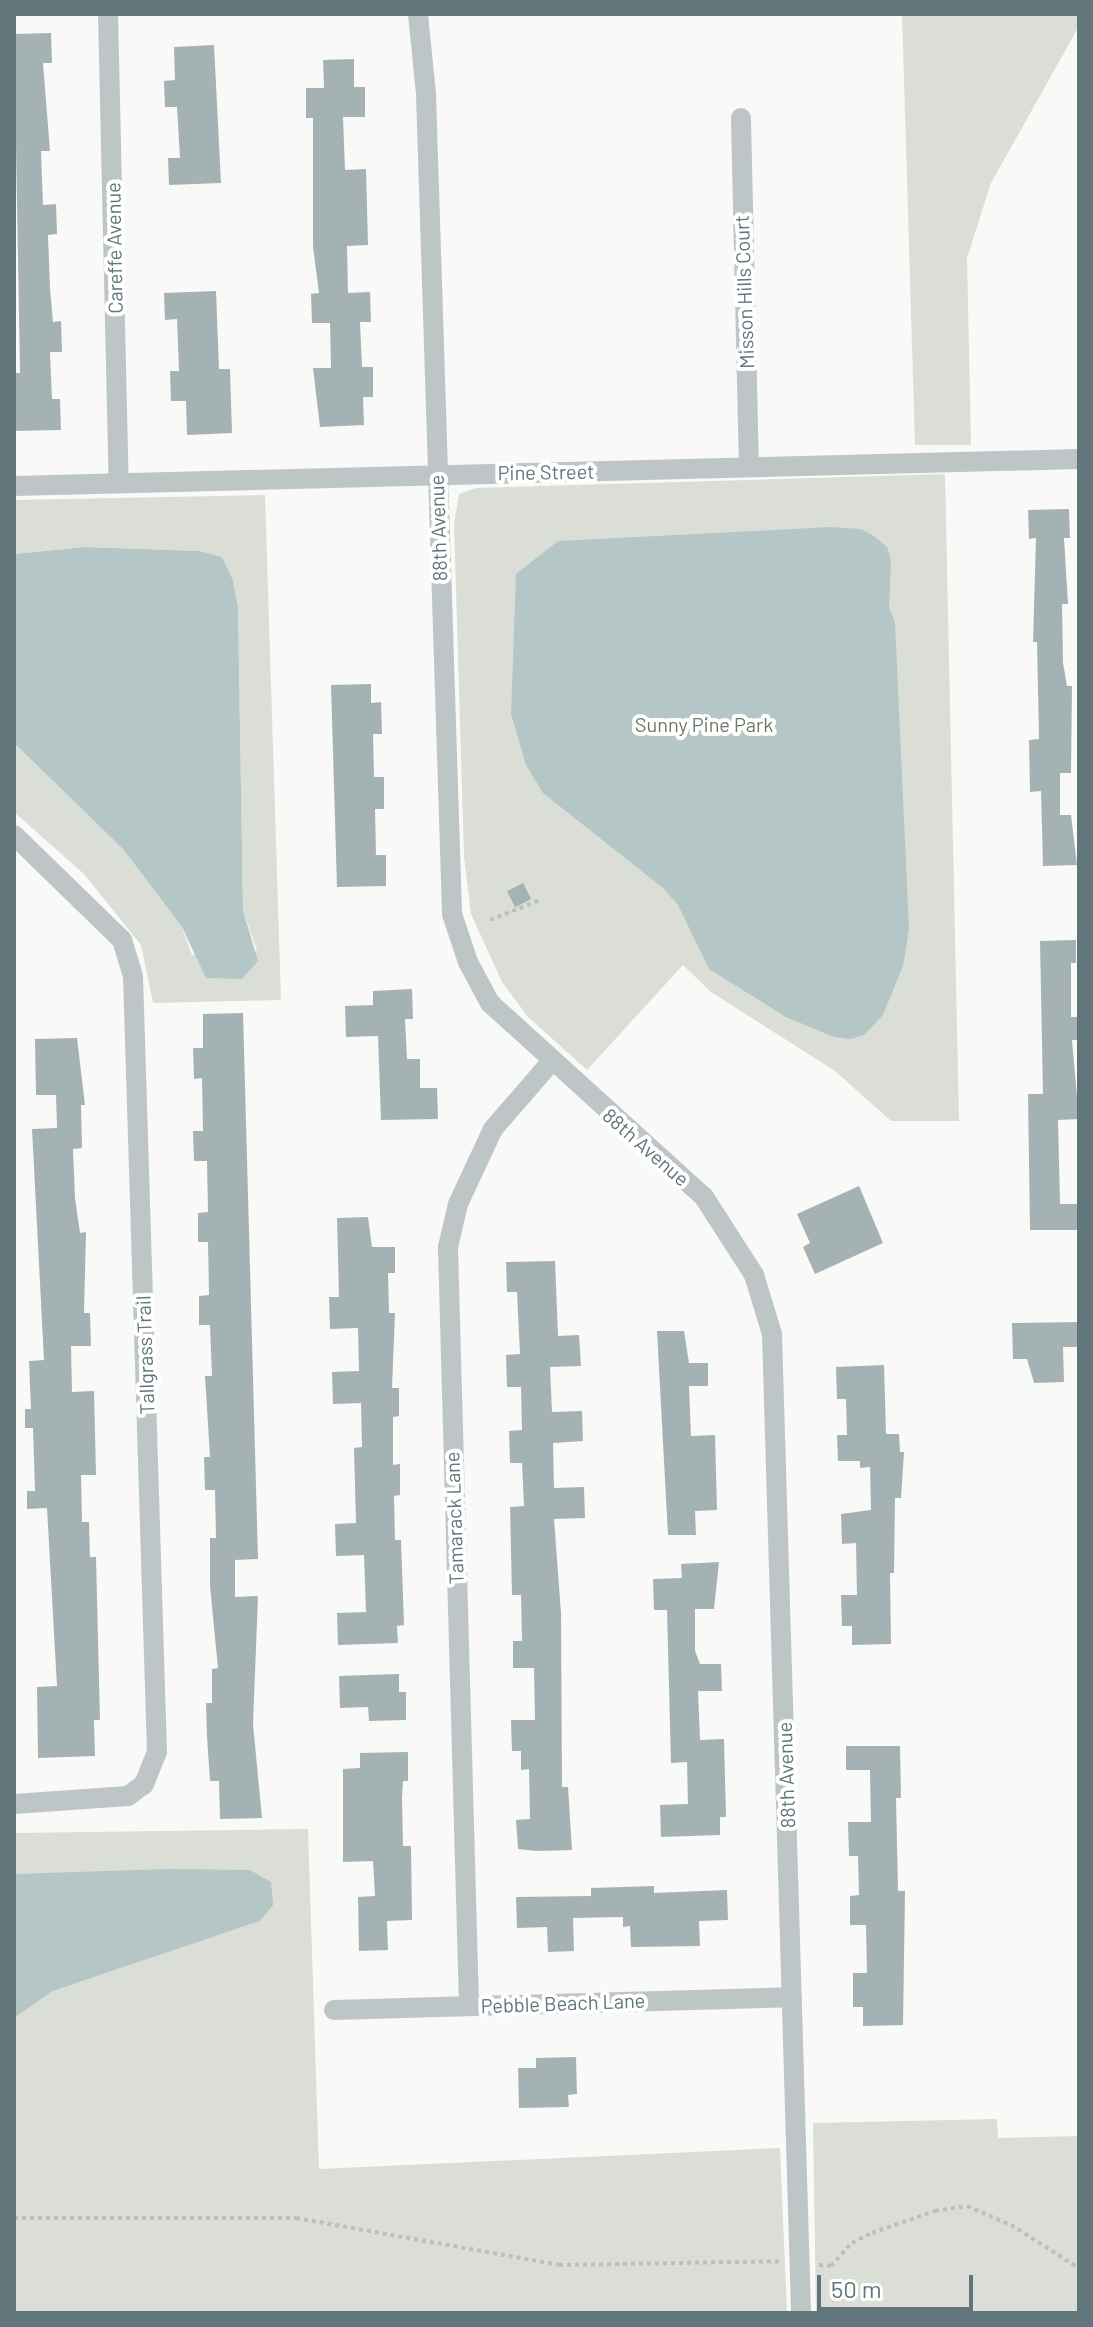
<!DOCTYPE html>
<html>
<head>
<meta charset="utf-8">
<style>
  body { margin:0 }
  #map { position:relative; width:1093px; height:2327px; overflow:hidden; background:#f9f9f7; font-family:Barlow,sans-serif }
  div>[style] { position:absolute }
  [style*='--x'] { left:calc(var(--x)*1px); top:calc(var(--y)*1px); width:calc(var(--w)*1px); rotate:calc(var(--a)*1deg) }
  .green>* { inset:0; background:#dbded6 }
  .water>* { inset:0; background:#b5c6c7 }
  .building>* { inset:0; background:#a5b2b4; transform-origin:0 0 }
  .path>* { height:4px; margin-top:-2px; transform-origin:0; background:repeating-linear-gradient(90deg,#bbbfc1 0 4px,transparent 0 8px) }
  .minor>* { height:20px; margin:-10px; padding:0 10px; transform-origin:10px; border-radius:10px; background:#bec5c7 }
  span { translate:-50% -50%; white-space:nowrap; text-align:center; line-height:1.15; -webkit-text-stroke:8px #fff; paint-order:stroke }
  .street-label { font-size:20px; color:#60767b }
  .park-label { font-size:20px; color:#6d7a64 }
  .frame { position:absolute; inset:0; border:16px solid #60767b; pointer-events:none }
  .scale { position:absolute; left:817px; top:2275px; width:156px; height:36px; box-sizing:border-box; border:4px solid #60767b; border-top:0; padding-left:10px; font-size:24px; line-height:28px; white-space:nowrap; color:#60767b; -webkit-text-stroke:6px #fff; paint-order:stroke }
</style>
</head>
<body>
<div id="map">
  <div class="green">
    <i style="clip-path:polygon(902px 14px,1079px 14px,1079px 26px,991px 183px,967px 258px,971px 445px,915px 445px)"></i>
    <i style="clip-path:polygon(945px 474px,959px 1121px,891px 1121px,835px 1071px,711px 992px,683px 965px,587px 1070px,528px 1017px,502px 982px,471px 914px,464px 856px,454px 523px,459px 494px,476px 488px)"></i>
    <i style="clip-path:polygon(265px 495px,281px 1000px,153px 1003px,141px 945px,84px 874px,14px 812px,14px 743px,123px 849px,182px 927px,192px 955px,257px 951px,243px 910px,238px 607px,233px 580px,222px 557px,200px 551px,85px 547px,14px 554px,14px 500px)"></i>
    <i style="clip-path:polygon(308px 1829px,319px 2169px,780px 2148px,787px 2313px,14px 2313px,14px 2018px,53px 1991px,259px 1921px,250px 1870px,14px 1874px,14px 1833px)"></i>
    <i style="clip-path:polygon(997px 2119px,998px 2138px,1079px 2136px,1079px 2313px,816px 2313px,813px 2123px)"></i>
  </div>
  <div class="water">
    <i style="clip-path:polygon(831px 527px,861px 529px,874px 536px,887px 547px,891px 560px,889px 607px,895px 623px,909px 929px,903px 966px,883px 1015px,864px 1035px,851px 1039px,834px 1037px,786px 1017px,709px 969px,678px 905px,663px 888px,543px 793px,526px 765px,511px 714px,516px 574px,558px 541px)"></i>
    <i style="clip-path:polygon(85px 547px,200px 551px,222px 557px,233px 580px,238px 607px,243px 910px,258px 961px,242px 979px,206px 978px,182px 927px,123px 849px,14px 743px,14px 554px)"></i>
    <i style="clip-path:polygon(168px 1869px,250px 1870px,271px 1882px,273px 1905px,260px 1921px,53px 1991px,14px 2018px,14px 1874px)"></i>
  </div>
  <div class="building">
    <i style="clip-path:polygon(51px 33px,52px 63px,43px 63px,50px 151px,41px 151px,43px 205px,56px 204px,57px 234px,48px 235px,50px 289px,53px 322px,61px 321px,62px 352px,50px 352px,52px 399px,60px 399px,61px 430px,14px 431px,14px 373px,20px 373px,14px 34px)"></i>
    <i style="clip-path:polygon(214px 45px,221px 183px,169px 185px,168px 158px,180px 158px,177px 107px,165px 107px,164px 81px,175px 80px,174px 47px)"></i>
    <i style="clip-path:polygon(354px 59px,354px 87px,365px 87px,365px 117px,343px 117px,345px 170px,366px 169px,368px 245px,347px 246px,348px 293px,370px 292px,371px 322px,360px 322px,362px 367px,373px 367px,373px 397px,363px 397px,364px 425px,320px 427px,313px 368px,331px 368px,330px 323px,312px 323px,311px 294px,319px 293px,313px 247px,313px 118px,306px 118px,306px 88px,324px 88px,323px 60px)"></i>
    <i style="clip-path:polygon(216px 291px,219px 369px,230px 369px,232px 433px,187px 435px,186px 401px,171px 401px,170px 371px,179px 371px,177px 319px,165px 320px,164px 293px)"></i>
    <i style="clip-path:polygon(1069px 509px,1070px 538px,1064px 538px,1068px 604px,1062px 604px,1063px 663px,1067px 686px,1072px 686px,1071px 773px,1060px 773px,1060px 815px,1071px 815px,1077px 865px,1043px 866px,1041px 791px,1030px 792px,1029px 740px,1039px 739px,1037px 642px,1033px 642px,1036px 538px,1029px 539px,1028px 510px)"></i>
    <i style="clip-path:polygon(371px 684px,371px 703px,381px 702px,382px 734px,373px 734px,374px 777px,384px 777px,384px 809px,375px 809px,376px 855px,386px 855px,386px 886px,337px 887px,331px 685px)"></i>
    <i style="left:523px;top:883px;width:18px;height:18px;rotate:63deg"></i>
    <i style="clip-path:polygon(1076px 940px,1076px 963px,1071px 963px,1071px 1017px,1078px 1017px,1078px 1040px,1072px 1040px,1079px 1119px,1058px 1120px,1060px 1204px,1079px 1204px,1079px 1230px,1030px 1230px,1028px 1094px,1043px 1094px,1040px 941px)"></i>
    <i style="clip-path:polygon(412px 989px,413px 1019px,405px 1019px,407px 1059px,420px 1059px,420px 1088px,437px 1088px,438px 1119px,381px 1120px,378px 1036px,346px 1037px,345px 1006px,373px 1005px,373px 991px)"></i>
    <i style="clip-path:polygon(243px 1013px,258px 1559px,235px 1560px,235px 1597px,258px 1596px,253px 1724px,262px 1818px,220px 1819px,219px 1781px,210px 1781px,207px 1736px,206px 1703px,212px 1703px,212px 1669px,218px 1668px,210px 1586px,210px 1538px,216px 1538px,215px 1490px,205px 1490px,204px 1457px,210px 1457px,205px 1376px,212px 1376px,210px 1325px,199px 1325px,199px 1296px,209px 1295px,208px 1242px,198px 1242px,198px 1213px,208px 1212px,207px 1161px,194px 1161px,193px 1131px,203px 1131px,202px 1078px,194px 1079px,193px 1048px,203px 1048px,203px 1014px)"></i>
    <i style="clip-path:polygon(77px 1038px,85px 1105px,81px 1105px,82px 1148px,73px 1149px,75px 1198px,80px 1233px,86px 1232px,84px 1313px,90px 1313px,91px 1346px,71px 1346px,72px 1392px,94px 1391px,96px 1475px,81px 1475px,82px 1522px,89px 1522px,90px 1557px,96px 1557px,100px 1720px,94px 1720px,95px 1756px,38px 1758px,37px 1687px,57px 1686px,47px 1508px,27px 1509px,27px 1491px,35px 1491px,33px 1428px,25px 1428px,25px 1409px,31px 1409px,29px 1361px,44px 1360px,32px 1129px,57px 1128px,56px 1095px,36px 1095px,35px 1039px)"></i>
    <i style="clip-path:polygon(859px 1186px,883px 1243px,815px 1274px,803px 1247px,810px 1243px,797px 1214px)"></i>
    <i style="clip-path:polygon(368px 1217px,372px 1247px,395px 1247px,395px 1273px,388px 1273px,389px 1313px,395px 1313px,392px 1388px,399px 1388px,399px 1416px,393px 1417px,393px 1465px,400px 1464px,400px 1495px,394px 1496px,395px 1540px,401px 1540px,404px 1625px,397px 1626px,398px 1643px,338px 1645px,337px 1613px,366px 1612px,364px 1555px,336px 1556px,335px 1524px,356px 1523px,354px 1448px,362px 1447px,361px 1403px,333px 1404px,332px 1372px,359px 1371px,358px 1328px,330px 1329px,329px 1297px,339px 1297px,337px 1218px)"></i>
    <i style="clip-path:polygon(555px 1261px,558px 1336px,579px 1335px,581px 1366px,550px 1367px,552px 1412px,582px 1411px,583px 1441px,553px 1443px,554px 1488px,584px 1487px,585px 1518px,554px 1519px,561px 1613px,562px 1787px,568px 1787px,572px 1850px,537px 1851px,518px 1849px,516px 1820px,530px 1819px,529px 1769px,521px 1770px,521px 1751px,512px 1751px,511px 1720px,535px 1720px,534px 1668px,513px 1668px,513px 1641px,522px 1641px,521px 1595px,512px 1595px,510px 1507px,524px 1506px,522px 1463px,510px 1463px,509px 1431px,522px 1430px,521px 1387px,507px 1387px,506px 1355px,520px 1354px,517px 1292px,507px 1292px,506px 1262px)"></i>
    <i style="clip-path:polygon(1079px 1322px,1079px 1347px,1063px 1347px,1064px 1382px,1034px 1383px,1027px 1359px,1013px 1359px,1012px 1323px)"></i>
    <i style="clip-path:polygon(657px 1331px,684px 1331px,689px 1363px,708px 1363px,708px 1386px,689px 1386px,691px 1436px,715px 1435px,717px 1510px,695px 1511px,696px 1535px,668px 1535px)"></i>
    <i style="clip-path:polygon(884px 1365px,886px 1434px,899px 1434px,900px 1452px,904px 1452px,901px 1498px,895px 1498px,894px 1573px,890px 1573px,891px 1644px,852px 1645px,852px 1626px,842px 1626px,841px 1595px,857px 1595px,856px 1543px,842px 1544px,841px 1514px,871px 1510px,870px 1467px,860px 1468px,860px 1461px,838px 1461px,837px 1435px,847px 1435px,846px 1399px,837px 1399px,836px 1367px)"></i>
    <i style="clip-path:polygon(719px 1562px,714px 1609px,695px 1609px,695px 1651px,700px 1664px,721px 1664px,722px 1691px,698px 1691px,700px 1740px,724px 1739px,726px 1817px,720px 1817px,720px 1835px,661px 1837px,660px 1805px,688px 1804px,687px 1762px,671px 1763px,667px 1610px,654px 1610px,653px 1579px,682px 1578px,681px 1564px)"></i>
    <i style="clip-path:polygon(399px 1674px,399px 1692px,406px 1692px,406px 1720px,369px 1721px,368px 1707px,340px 1708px,339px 1676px)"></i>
    <i style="clip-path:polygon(846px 1746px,900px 1746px,901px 1798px,896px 1798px,898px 1891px,905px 1891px,903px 2025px,863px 2026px,863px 2007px,853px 2007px,853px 1973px,867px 1973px,866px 1925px,850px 1925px,850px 1896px,859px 1895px,858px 1856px,849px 1856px,848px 1822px,871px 1822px,870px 1770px,846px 1770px)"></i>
    <i style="clip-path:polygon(408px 1752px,408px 1781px,403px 1781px,402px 1798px,403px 1846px,411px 1846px,412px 1920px,387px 1921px,388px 1950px,359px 1951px,358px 1897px,375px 1896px,373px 1861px,343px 1862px,343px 1769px,360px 1768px,360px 1753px)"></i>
    <i style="clip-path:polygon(654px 1886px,654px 1893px,727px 1890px,728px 1920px,699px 1921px,700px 1946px,631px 1947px,630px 1926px,623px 1927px,623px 1917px,573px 1918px,574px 1951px,548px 1952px,547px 1927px,517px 1928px,516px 1897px,591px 1896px,591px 1888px)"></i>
    <i style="clip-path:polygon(576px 2057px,577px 2094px,568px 2095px,569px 2107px,519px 2108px,518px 2068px,536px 2068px,536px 2058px)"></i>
  </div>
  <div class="path">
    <i style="--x:490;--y:920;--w:54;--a:-21.8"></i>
    <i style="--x:14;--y:2218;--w:282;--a:0"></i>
    <i style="--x:296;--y:2218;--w:267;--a:10.1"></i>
    <i style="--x:559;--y:2265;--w:220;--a:-1"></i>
    <i style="--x:819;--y:2265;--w:12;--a:5"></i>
    <i style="--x:831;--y:2266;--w:31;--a:-48"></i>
    <i style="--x:852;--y:2243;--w:22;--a:-27"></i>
    <i style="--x:872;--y:2233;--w:67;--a:-19.2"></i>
    <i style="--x:935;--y:2211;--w:32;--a:-9"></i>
    <i style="--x:967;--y:2206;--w:48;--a:23.4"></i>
    <i style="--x:1011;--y:2225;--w:80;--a:32.3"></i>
  </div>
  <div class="minor">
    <i style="--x:108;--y:14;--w:468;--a:88.7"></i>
    <i style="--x:418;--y:14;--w:80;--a:84.3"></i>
    <i style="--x:426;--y:94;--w:820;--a:88.18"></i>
    <i style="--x:452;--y:914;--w:51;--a:71.6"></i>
    <i style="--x:468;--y:962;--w:47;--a:61.8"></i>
    <i style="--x:490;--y:1003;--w:289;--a:42.2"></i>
    <i style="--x:704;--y:1197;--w:93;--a:57.3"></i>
    <i style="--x:754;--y:1275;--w:62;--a:73"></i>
    <i style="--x:772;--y:1334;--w:979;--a:88.3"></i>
    <i style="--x:741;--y:118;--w:349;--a:88.7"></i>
    <i style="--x:14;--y:486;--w:1065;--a:-1.45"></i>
    <i style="--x:14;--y:835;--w:151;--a:44.2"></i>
    <i style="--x:122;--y:940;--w:38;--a:73"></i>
    <i style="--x:133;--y:976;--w:776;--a:88.23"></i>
    <i style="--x:157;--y:1752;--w:35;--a:112"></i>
    <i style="--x:144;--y:1784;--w:20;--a:143"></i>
    <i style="--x:128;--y:1796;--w:114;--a:176"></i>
    <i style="--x:469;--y:2005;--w:758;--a:-91.59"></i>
    <i style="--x:448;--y:1247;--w:44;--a:-76.9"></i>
    <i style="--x:458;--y:1204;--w:83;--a:-65"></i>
    <i style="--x:493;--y:1129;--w:89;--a:-49.1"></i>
    <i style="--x:334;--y:2010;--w:458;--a:-1.6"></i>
  </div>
  <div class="street-label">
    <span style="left:114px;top:248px;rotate:-91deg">Careffe Avenue</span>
    <span style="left:744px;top:292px;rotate:-92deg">Misson Hills Court</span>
    <span style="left:546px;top:472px;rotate:-1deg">Pine Street</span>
    <span style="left:438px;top:528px;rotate:-92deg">88th Avenue</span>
    <span style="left:646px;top:1147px;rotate:41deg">88th Avenue</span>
    <span style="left:145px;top:1355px;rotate:-92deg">Tallgrass Trail</span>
    <span style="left:454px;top:1518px;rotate:-92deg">Tamarack Lane</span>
    <span style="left:786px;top:1775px;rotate:-92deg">88th Avenue</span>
    <span style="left:563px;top:2003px;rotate:-2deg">Pebble Beach Lane</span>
  </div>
  <div class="park-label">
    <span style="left:704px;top:724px">Sunny Pine Park</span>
  </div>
  <div class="frame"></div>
  <div class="scale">50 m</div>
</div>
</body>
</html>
